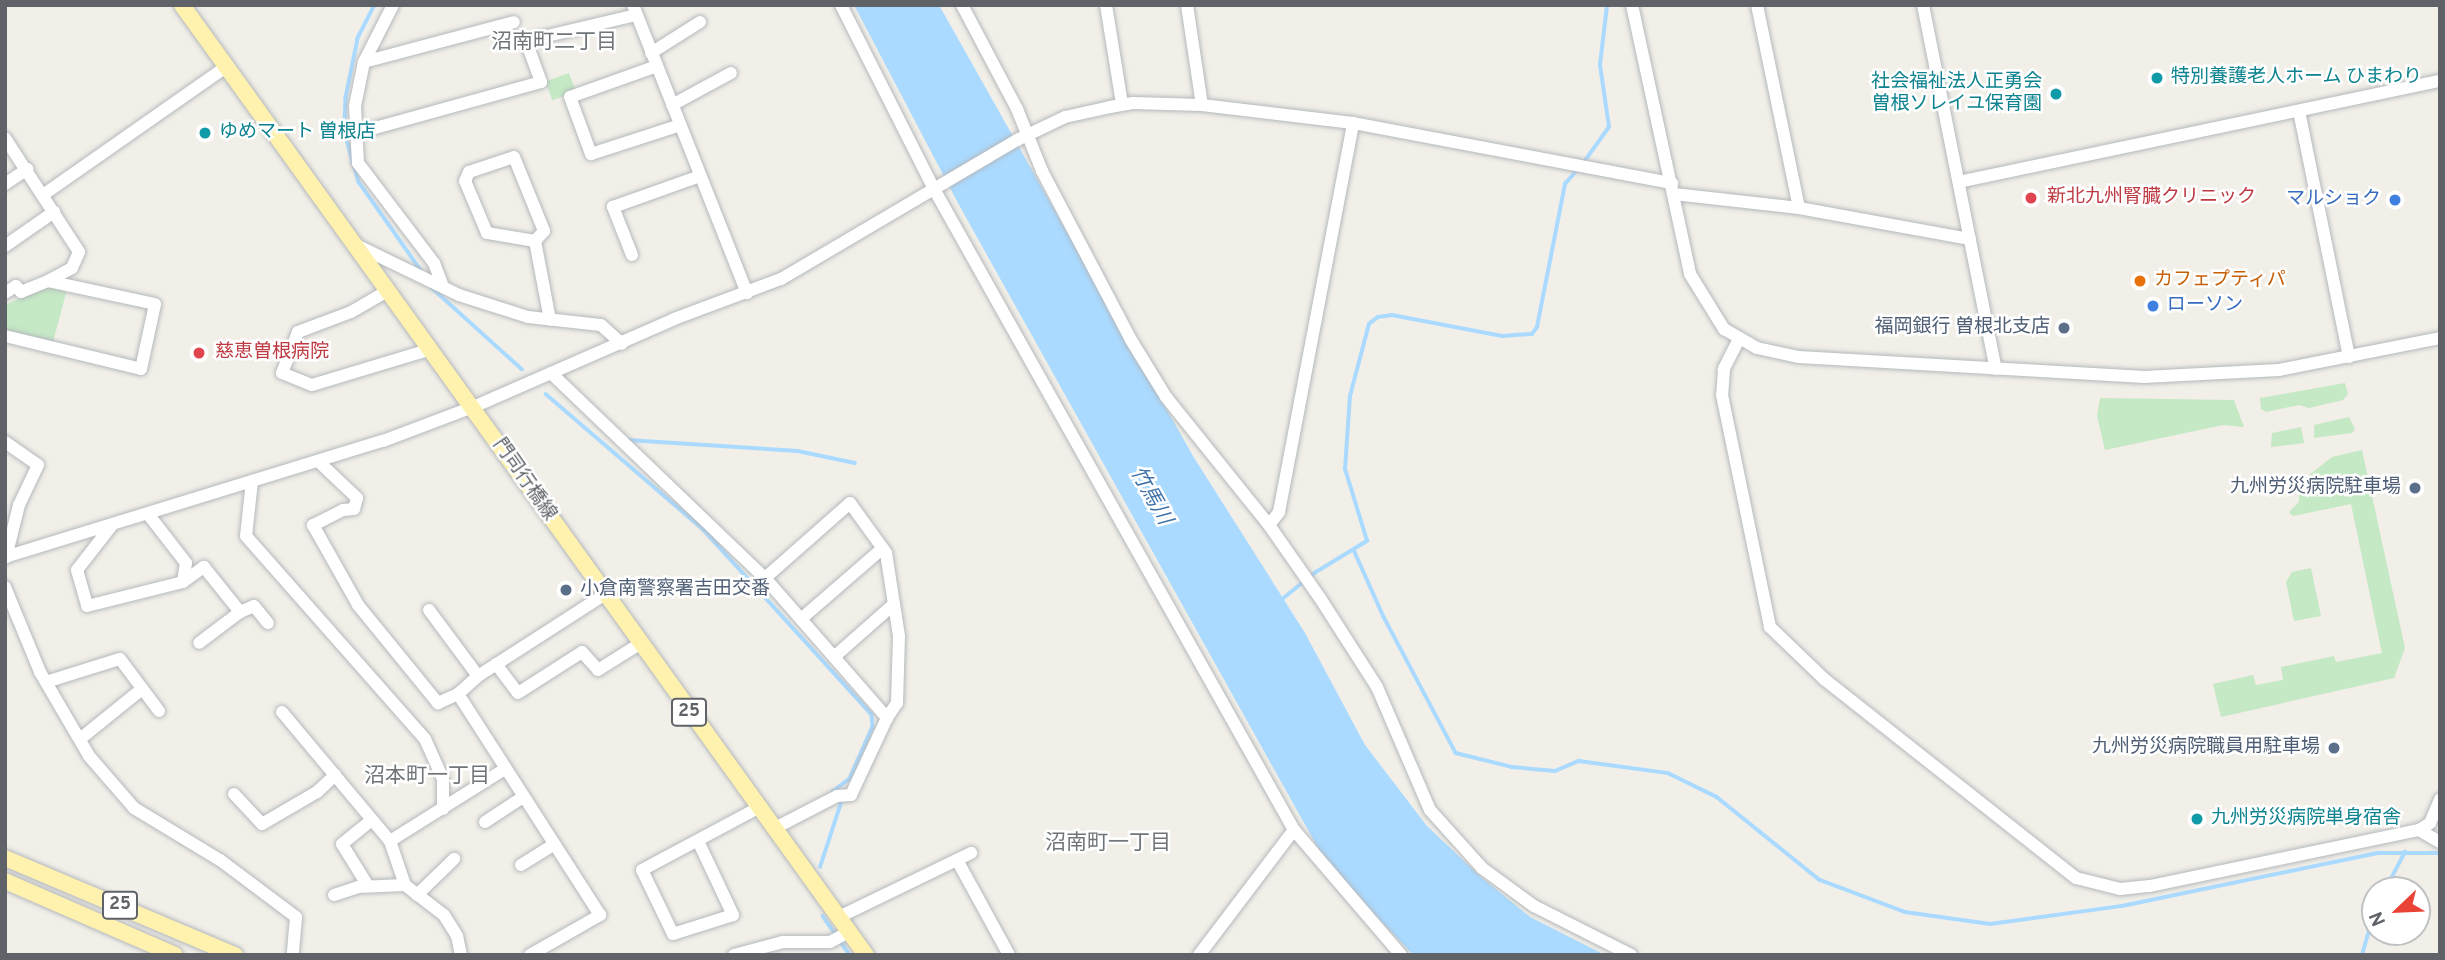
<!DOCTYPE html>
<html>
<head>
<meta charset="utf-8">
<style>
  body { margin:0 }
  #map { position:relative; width:2445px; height:960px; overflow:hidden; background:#f1efe8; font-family:Overpass,"Noto Sans JP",sans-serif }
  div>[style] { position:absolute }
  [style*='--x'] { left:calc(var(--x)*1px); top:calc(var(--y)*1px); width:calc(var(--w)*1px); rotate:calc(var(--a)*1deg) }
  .green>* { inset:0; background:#c5e8c5; transform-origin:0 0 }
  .water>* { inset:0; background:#aadaff }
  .stream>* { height:3.5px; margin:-1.75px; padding:0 1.75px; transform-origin:1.75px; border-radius:1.75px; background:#aadaff }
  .roads { filter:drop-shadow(0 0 2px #b5b8bc) drop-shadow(0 0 2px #b5b8bc) }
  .minor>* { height:12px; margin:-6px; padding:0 6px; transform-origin:6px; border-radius:6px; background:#fff }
  .major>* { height:16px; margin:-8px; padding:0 8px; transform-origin:8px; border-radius:8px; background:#fff2af }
  .dots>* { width:19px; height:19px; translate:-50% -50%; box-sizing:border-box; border:4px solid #fff; border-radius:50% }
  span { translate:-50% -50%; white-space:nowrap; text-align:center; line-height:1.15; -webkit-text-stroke:5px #fff; paint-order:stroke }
  .shield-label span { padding:2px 5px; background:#fff; border:2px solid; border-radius:5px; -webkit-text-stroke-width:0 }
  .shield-label { font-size:18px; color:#5f6368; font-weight:700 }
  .culture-label { font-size:19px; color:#0d838f }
  .left { translate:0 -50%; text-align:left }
  .right { translate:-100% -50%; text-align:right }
  .health-label { font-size:19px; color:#be3a42 }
  .shop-label { font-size:19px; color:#366cbe }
  .food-label { font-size:19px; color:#c56008 }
  .service-label { font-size:19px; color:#4e5e75 }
  .street-label { font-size:19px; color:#5f6368 }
  .neighbourhood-label { font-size:21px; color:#70757a }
  .water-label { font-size:21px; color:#4174aa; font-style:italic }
  .frame { position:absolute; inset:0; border:7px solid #5f6368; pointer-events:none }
  .north { position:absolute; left:2361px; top:876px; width:70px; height:70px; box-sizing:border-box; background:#fff; border:2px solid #bfc1c3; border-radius:50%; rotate:247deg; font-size:19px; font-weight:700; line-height:28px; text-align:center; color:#5f6368 }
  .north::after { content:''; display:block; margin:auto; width:24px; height:32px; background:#ea4335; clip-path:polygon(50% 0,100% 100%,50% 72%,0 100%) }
</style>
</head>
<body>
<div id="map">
  <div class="green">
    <i style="left:569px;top:73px;width:20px;height:25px;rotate:70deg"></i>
    <i style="clip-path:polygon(47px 286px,67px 289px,53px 342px,5px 331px,5px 305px)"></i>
    <i style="clip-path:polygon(2345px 383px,2348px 394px,2343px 400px,2309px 408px,2299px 405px,2266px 412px,2261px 409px,2260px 398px)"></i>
    <i style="clip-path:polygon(2100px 398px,2234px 400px,2244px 427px,2223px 425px,2105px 450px,2097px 416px)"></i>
    <i style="clip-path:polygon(2349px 417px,2355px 429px,2352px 433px,2314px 438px,2314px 425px)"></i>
    <i style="clip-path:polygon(2301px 427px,2304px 443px,2271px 447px,2272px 433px)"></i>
    <i style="clip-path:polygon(2362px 450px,2405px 648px,2394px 678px,2221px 717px,2213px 684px,2253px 675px,2256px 685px,2283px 680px,2281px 667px,2334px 656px,2336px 662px,2382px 653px,2351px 504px,2293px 516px,2289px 512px,2299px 502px,2299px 483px,2332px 457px)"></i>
    <i style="clip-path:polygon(2311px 568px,2321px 616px,2294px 621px,2286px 582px,2292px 572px)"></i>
  </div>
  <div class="water">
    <i style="clip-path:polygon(854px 5px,939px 5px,1193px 456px,1305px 633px,1365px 745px,1427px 826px,1481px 877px,1530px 917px,1605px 955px,1413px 955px,1327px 864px,959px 205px)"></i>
  </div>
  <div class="stream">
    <i style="--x:375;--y:5;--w:38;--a:117"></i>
    <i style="--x:358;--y:39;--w:60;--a:101.5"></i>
    <i style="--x:346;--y:98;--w:35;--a:92"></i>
    <i style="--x:345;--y:133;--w:51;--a:74.1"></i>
    <i style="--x:359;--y:182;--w:111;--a:54.9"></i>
    <i style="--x:1584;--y:162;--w:43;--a:-54.5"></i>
    <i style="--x:1609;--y:127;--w:63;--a:-98.3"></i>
    <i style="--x:1600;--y:65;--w:60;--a:-83.3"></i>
    <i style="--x:430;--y:286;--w:124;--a:42.1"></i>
    <i style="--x:546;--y:394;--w:207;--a:40.7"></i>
    <i style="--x:703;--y:529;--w:251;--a:47.7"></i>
    <i style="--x:872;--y:715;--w:12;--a:85"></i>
    <i style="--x:873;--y:727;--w:57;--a:113.9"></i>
    <i style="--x:850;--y:779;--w:21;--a:143"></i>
    <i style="--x:628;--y:440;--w:170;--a:3.7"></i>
    <i style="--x:798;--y:451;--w:58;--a:11.9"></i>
    <i style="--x:1354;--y:550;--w:73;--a:65.9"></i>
    <i style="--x:1384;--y:617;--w:154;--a:62.1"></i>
    <i style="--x:1456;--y:753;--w:58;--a:14"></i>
    <i style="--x:1512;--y:767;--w:43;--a:5.3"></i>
    <i style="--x:1555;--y:771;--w:26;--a:-23"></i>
    <i style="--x:1579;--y:761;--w:90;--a:7.7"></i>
    <i style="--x:1668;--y:773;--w:55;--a:26.1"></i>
    <i style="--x:1717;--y:797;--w:132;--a:38.9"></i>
    <i style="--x:1820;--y:880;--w:91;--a:20.6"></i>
    <i style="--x:1905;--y:912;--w:86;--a:8"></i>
    <i style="--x:1990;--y:924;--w:133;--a:-7.8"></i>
    <i style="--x:2122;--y:906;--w:262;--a:-11.7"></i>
    <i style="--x:2379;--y:853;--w:61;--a:0"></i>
    <i style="--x:1281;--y:600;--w:45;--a:-38.7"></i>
    <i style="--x:1316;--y:572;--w:60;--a:-31.3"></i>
    <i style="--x:1367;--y:541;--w:75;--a:-107"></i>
    <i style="--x:1345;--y:469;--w:73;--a:-86.1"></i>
    <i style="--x:1350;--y:396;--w:74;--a:-75.2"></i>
    <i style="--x:1369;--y:324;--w:11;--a:-38"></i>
    <i style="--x:1378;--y:317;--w:14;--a:-8"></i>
    <i style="--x:1392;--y:315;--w:112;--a:10.8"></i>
    <i style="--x:1502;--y:336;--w:30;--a:-4"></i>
    <i style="--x:1532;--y:334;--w:9;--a:-54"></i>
    <i style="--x:1537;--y:327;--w:146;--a:-78.9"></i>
    <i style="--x:1565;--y:184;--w:21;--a:-49"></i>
    <i style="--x:820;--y:867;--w:67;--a:-71.8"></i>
    <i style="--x:2385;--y:890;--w:43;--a:-62.2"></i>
    <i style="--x:823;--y:916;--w:47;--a:55.3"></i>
    <i style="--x:2362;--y:955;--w:47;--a:-73.9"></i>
  </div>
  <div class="roads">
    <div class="minor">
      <i style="--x:393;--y:5;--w:64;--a:117"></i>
      <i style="--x:364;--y:62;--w:45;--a:101.6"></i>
      <i style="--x:355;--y:106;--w:57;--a:87"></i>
      <i style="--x:358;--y:163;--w:126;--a:52.8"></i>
      <i style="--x:434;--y:263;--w:22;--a:69"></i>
      <i style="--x:633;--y:5;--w:310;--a:68.4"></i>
      <i style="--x:841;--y:5;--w:206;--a:63.2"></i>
      <i style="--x:934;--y:189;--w:735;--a:60.68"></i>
      <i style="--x:1294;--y:830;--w:165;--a:49.4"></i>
      <i style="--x:962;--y:5;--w:118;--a:62.1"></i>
      <i style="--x:1017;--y:109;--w:67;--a:68"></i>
      <i style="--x:1042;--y:171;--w:191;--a:62.2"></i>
      <i style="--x:1131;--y:340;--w:67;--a:58.4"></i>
      <i style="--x:1166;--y:397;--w:164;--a:51.2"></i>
      <i style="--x:1269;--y:525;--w:89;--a:55.1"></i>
      <i style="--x:1320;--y:598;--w:106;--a:57.4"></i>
      <i style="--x:1377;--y:687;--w:134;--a:66.7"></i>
      <i style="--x:1430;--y:810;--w:78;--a:48.1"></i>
      <i style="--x:1482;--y:868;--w:64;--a:36.2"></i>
      <i style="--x:1534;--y:906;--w:109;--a:26.8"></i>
      <i style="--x:1106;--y:5;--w:100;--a:80.8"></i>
      <i style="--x:1187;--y:5;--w:101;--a:81.5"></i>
      <i style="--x:1632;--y:5;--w:275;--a:77.8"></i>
      <i style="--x:1690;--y:274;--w:65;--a:58.3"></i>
      <i style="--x:1724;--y:329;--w:38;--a:30"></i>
      <i style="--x:1757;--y:348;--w:43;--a:12.1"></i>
      <i style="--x:1799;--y:357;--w:346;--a:3.3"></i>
      <i style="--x:2144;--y:377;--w:135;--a:-3"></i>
      <i style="--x:2279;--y:370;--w:164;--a:-11.2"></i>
      <i style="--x:1757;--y:5;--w:207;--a:78.3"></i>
      <i style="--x:1923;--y:5;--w:371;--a:78.7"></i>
      <i style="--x:651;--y:53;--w:58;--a:-32.3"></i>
      <i style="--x:364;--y:62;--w:155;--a:-14.9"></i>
      <i style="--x:657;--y:66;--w:92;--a:160.4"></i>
      <i style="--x:570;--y:97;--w:61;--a:69.8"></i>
      <i style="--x:591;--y:154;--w:94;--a:-18"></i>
      <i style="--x:672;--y:105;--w:67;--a:-28.5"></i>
      <i style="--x:2299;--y:111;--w:251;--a:78.5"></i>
      <i style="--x:357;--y:133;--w:191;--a:-15.5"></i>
      <i style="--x:541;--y:82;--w:44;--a:-110.1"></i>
      <i style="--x:526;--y:41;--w:113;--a:-13.3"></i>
      <i style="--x:5;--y:138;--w:136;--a:57"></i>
      <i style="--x:79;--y:252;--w:17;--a:114"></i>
      <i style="--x:72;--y:268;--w:27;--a:152"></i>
      <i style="--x:48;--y:281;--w:29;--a:158"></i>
      <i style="--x:21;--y:292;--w:8;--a:-130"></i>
      <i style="--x:16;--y:286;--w:13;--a:148"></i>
      <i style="--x:1959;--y:182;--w:491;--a:-11.9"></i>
      <i style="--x:5;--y:184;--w:27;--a:-34"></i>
      <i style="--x:1674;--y:194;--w:126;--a:6.4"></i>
      <i style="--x:1799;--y:208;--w:174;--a:10.3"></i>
      <i style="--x:43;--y:195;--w:225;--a:-35"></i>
      <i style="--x:535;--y:241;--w:49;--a:-170.5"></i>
      <i style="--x:487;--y:233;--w:56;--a:-112.9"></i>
      <i style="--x:465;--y:181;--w:10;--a:-66"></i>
      <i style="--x:469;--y:172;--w:47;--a:-18.4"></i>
      <i style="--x:514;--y:157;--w:80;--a:67.9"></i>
      <i style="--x:544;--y:231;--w:13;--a:132"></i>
      <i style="--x:535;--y:241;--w:80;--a:79.2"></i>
      <i style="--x:5;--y:246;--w:60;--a:-34.8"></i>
      <i style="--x:358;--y:246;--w:112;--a:25.9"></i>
      <i style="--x:459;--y:295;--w:72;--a:17.7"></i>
      <i style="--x:528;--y:317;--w:73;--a:6.3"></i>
      <i style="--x:601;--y:325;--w:28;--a:42"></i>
      <i style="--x:632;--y:255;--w:52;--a:-111.6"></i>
      <i style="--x:613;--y:207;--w:92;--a:-19.6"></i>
      <i style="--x:389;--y:290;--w:44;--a:149.9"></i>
      <i style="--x:351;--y:312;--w:57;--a:159.3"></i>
      <i style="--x:298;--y:332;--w:44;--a:111.3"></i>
      <i style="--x:282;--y:373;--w:32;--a:22"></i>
      <i style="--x:312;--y:385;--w:124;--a:-16.8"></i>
      <i style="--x:5;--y:336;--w:140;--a:13.6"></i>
      <i style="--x:141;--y:369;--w:66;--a:-77.8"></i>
      <i style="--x:155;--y:304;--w:109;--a:-167.9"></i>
      <i style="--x:1739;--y:339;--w:34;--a:117"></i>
      <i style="--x:1724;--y:369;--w:26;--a:94"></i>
      <i style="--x:1722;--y:395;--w:237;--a:78.3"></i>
      <i style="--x:1770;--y:627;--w:75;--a:43.9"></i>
      <i style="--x:1824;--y:679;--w:321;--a:38.3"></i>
      <i style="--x:2076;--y:878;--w:45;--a:14"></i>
      <i style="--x:2120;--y:889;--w:30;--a:-6"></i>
      <i style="--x:2150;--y:886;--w:275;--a:-11.8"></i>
      <i style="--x:2419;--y:830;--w:24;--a:30"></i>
      <i style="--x:551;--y:373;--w:296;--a:43.8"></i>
      <i style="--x:765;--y:578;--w:186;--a:48.9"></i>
      <i style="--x:887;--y:718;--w:85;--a:115.1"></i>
      <i style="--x:851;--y:795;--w:14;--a:176"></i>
      <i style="--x:837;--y:796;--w:70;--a:152.7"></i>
      <i style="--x:5;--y:442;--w:40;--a:34.9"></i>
      <i style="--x:38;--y:465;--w:44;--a:115.4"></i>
      <i style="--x:19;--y:505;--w:54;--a:104"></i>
      <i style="--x:318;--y:461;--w:54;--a:43.5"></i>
      <i style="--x:357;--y:498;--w:11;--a:105"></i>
      <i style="--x:354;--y:509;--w:11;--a:175"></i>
      <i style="--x:343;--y:510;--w:34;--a:153"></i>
      <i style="--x:313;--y:525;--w:92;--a:60.6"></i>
      <i style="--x:358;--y:605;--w:127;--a:50.8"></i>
      <i style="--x:438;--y:703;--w:22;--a:-24"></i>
      <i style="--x:252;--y:481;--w:55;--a:96.2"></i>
      <i style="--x:246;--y:536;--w:271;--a:48.6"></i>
      <i style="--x:425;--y:739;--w:44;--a:65.8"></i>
      <i style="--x:443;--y:779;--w:30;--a:90"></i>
      <i style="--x:148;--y:514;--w:62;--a:52.2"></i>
      <i style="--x:186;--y:563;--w:19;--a:99"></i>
      <i style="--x:112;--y:525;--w:57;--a:127.9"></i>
      <i style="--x:77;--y:570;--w:37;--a:74"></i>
      <i style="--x:87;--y:606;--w:99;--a:-14"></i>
      <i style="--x:183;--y:582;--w:26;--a:-36"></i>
      <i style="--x:204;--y:567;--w:58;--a:51.3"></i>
      <i style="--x:240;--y:612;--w:51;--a:142.9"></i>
      <i style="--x:1269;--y:525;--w:16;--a:-52"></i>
      <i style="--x:1279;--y:512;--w:396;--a:-79.2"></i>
      <i style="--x:5;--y:557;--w:395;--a:-17.1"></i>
      <i style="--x:383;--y:441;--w:96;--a:-20.7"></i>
      <i style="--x:473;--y:407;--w:219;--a:-23.6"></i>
      <i style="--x:674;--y:319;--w:114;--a:-20.5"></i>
      <i style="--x:781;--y:279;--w:274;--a:-30.5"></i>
      <i style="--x:1017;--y:140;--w:53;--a:-25.6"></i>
      <i style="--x:1065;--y:117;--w:46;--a:-12.5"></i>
      <i style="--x:1110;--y:107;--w:23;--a:-10"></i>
      <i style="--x:1133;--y:103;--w:69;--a:1.7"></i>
      <i style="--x:1202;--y:105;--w:152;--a:6.8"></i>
      <i style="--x:1353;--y:123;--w:325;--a:10.7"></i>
      <i style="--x:765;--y:578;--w:113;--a:-41.4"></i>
      <i style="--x:850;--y:503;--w:62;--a:54.2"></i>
      <i style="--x:886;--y:553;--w:84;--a:81.1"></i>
      <i style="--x:899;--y:636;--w:67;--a:91.7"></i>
      <i style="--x:897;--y:703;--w:18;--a:124"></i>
      <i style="--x:5;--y:587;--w:92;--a:67.6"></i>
      <i style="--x:40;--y:672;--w:97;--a:59.7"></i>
      <i style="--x:89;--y:756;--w:69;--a:49.1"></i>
      <i style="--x:134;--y:808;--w:100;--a:31.2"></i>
      <i style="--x:220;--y:860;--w:95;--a:36.9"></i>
      <i style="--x:296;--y:917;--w:38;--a:95"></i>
      <i style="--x:429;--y:610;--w:82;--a:53.4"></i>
      <i style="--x:240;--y:612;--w:15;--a:-23"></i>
      <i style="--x:254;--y:606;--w:22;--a:51"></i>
      <i style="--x:801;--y:619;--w:108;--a:-40.9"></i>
      <i style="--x:834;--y:657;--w:80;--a:-41.5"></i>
      <i style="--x:496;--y:664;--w:36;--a:53"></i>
      <i style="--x:518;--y:693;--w:76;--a:-32.6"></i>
      <i style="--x:582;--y:652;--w:24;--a:48"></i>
      <i style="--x:598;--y:670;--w:51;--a:-32.1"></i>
      <i style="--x:46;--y:682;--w:77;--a:-17.3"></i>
      <i style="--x:120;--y:659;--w:65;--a:53.1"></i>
      <i style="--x:282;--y:712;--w:168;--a:50.1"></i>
      <i style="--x:390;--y:841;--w:136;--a:-32.1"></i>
      <i style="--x:80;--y:739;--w:80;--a:-38.9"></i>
      <i style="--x:234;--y:794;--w:41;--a:47"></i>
      <i style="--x:262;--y:824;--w:64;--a:-30.2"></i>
      <i style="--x:317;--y:792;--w:25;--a:-43"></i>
      <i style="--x:485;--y:822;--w:45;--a:-33.3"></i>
      <i style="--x:2419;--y:830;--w:13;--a:-32"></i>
      <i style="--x:2430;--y:823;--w:26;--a:-67"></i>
      <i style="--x:390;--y:841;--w:46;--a:71.2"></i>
      <i style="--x:405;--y:885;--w:49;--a:37.6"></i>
      <i style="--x:444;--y:915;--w:25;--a:58"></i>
      <i style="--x:457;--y:936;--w:19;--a:78"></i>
      <i style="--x:698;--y:841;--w:82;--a:64.7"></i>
      <i style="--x:733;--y:915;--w:63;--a:162.4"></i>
      <i style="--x:673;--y:934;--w:71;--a:-115.8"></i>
      <i style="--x:642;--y:870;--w:132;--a:-28.1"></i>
      <i style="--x:957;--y:860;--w:108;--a:61.3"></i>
      <i style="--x:521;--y:865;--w:39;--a:-32"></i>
      <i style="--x:368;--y:886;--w:49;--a:-121.8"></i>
      <i style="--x:342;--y:844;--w:38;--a:-39"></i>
      <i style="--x:334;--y:895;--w:25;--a:-18"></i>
      <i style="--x:358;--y:887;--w:47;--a:-2.4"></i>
      <i style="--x:417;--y:895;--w:52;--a:-44.2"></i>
      <i style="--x:839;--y:917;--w:147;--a:-25.9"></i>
      <i style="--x:530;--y:955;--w:81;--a:-29.7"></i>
      <i style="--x:600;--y:915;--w:263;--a:-122.7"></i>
      <i style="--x:458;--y:694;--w:27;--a:-42"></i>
      <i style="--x:478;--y:676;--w:151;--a:-32.8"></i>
      <i style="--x:734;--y:955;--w:51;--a:-14.9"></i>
      <i style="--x:783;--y:942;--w:47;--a:0"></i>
      <i style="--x:830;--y:942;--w:21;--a:-28"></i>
      <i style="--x:1199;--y:955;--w:157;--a:-52.8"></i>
    </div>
    <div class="major">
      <i style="--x:182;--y:5;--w:1171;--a:54.25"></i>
      <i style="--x:5;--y:858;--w:250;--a:22.9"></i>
      <i style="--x:5;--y:881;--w:185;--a:23.5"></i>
    </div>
  </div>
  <div class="dots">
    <i style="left:2157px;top:78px;background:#0f9aa8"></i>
    <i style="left:2056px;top:94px;background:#0f9aa8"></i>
    <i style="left:205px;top:133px;background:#0f9aa8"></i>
    <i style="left:2031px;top:198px;background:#e0444e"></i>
    <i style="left:2395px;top:200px;background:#3f7fe0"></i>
    <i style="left:2140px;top:281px;background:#e8710a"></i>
    <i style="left:2153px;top:306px;background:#3f7fe0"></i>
    <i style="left:2064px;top:328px;background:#5c6f8a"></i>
    <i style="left:199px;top:353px;background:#e0444e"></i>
    <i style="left:2415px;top:488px;background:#5c6f8a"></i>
    <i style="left:566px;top:590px;background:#5c6f8a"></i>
    <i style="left:2334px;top:748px;background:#5c6f8a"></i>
    <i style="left:2197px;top:819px;background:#0f9aa8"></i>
  </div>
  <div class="shield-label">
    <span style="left:689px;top:712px">25</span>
    <span style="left:120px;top:905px">25</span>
  </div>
  <div class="culture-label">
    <span class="left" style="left:2171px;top:78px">特別養護老人ホーム ひまわり</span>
    <span class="right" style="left:2042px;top:94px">社会福祉法人正勇会<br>曽根ソレイユ保育園</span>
    <span class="left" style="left:219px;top:133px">ゆめマート 曽根店</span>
    <span class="left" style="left:2211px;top:819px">九州労災病院単身宿舎</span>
  </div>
  <div class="health-label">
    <span class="left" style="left:2047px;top:198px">新北九州腎臓クリニック</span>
    <span class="left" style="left:215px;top:353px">慈恵曽根病院</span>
  </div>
  <div class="shop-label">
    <span class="right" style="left:2381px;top:200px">マルショク</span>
    <span class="left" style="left:2167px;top:306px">ローソン</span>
  </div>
  <div class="food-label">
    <span class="left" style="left:2154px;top:281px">カフェプティパ</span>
  </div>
  <div class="service-label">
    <span class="right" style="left:2050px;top:328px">福岡銀行 曽根北支店</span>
    <span class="right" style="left:2401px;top:488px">九州労災病院駐車場</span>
    <span class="left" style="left:580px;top:590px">小倉南警察署吉田交番</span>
    <span class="right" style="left:2320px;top:748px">九州労災病院職員用駐車場</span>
  </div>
  <div class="street-label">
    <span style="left:524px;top:480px;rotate:55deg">門司行橋線</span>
  </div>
  <div class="neighbourhood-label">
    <span style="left:554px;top:43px">沼南町二丁目</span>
    <span style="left:427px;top:777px">沼本町一丁目</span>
    <span style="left:1108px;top:844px">沼南町一丁目</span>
  </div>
  <div class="water-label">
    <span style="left:1150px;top:496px;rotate:61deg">竹馬川</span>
  </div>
  <div class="frame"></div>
  <div class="north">N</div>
</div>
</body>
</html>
